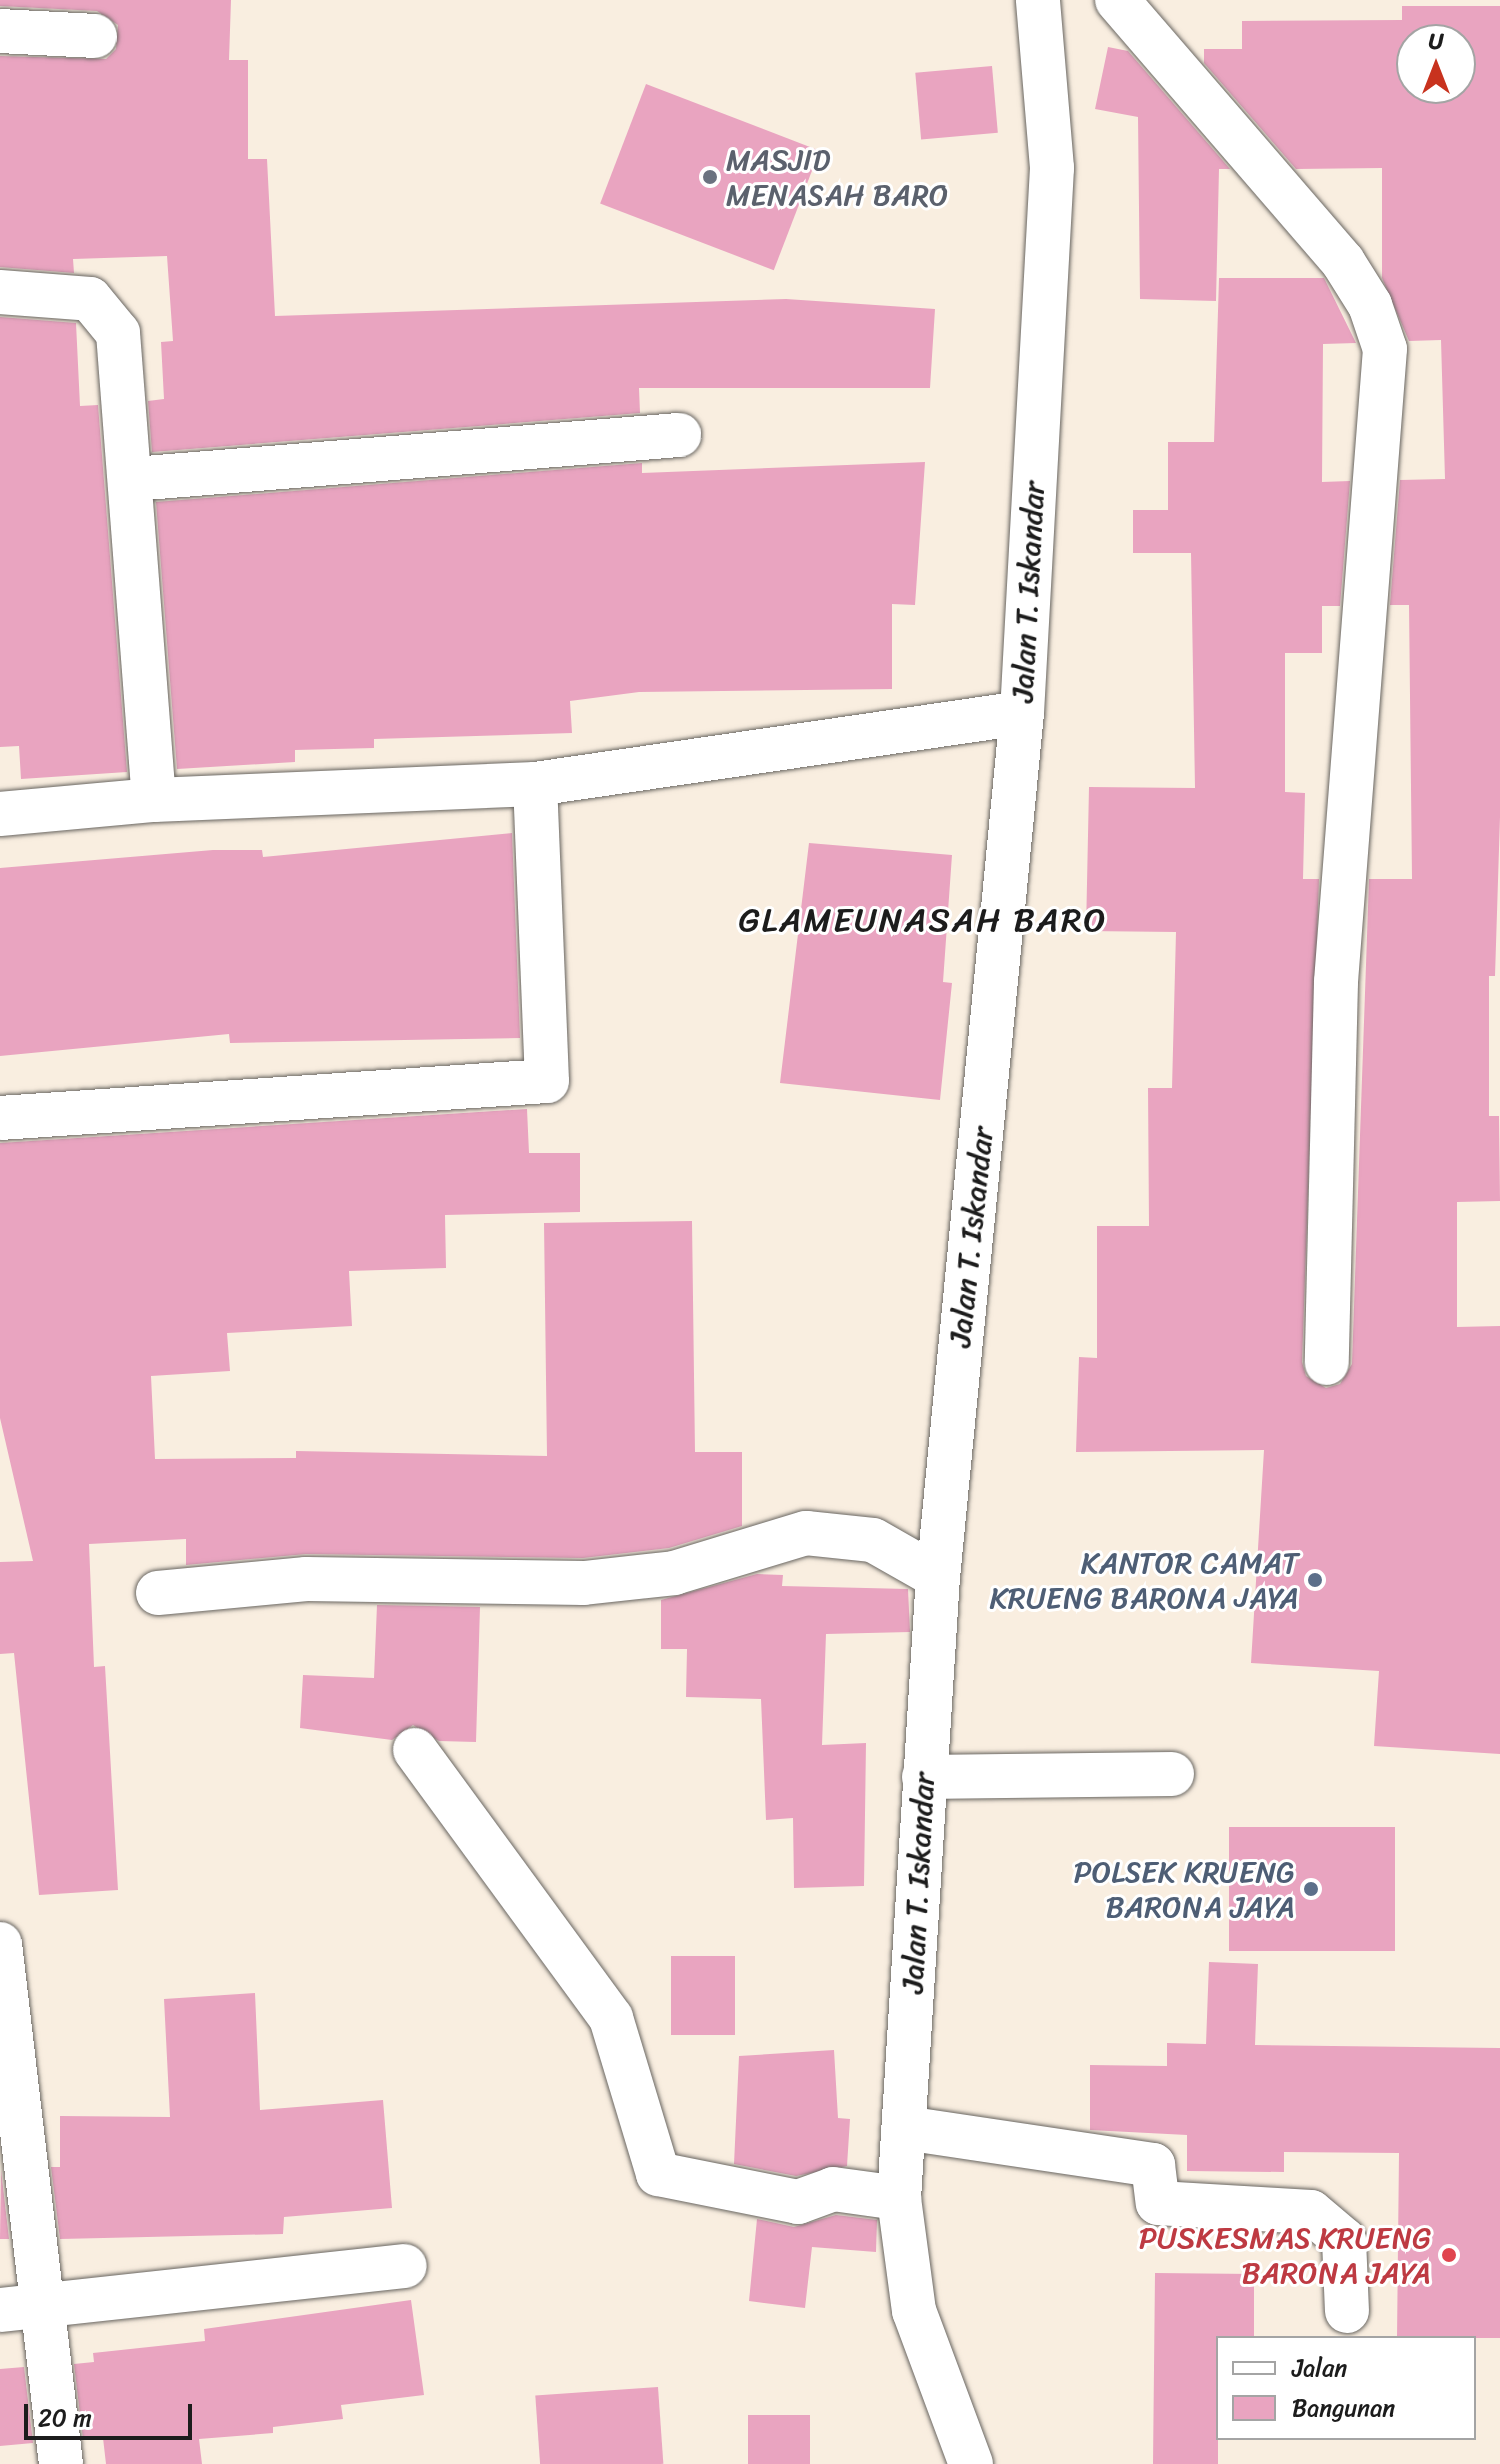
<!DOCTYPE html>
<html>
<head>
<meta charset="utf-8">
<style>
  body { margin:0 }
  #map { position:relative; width:1500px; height:2464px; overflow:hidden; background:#f9eee0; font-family:Sriracha,sans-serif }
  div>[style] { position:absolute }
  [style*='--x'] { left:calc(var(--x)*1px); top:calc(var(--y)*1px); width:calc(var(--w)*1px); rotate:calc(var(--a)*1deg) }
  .building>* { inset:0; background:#e9a4c0; transform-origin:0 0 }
  .roads { filter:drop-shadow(0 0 2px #696661) drop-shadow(0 0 2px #696661) }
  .minor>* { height:44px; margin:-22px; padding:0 22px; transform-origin:22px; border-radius:22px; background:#fff }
  .dots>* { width:22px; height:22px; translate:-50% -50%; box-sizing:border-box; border:4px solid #fff; border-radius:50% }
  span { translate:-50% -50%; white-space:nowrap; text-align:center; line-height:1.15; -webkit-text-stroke:6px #fff; paint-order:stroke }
  .worship-label { font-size:30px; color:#5b616d }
  .left { translate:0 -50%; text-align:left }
  .street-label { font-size:30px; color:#1c1c1c }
  .service-label { font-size:30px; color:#4e5e75 }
  .right { translate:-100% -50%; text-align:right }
  .health-label { font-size:30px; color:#be3a42 }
  .quarter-label { font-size:34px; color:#1c1c1c; letter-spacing:2px }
  .legend { position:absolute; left:1216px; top:2336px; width:260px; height:104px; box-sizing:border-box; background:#fff; border:2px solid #a4a4a4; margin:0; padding:10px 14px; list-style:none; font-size:24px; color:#1c1c1c }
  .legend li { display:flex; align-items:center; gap:16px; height:40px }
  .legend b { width:40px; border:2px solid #a4a4a4 }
  .north { position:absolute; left:1396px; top:24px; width:80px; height:80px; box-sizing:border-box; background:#fff; border:2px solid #a4a4a4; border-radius:50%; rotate:0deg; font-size:22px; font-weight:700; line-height:32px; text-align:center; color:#1c1c1c }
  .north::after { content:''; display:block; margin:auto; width:28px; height:36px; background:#c8321e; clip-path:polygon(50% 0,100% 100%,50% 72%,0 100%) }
  .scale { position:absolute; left:24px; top:2404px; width:168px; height:36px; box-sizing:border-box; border:4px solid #1c1c1c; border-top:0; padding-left:10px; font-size:24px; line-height:28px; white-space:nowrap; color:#1c1c1c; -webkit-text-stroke:6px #fff; paint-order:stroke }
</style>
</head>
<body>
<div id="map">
  <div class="building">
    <i style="clip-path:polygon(0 0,231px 0,229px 60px,248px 60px,248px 159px,267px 159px,275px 316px,786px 299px,935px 309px,930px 388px,639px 388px,640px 413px,152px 452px,148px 401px,164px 399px,161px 342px,173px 341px,167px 256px,73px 259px,74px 273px,0 267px,0 56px,106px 59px,116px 49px,118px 25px,97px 11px,0 6px)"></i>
    <i style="clip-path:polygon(evenodd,1402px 6px,1500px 6px,1500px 817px,1495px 976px,1489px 976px,1489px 1116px,1499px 1116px,1500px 1201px,1457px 1202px,1457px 1327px,1500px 1326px,1500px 1754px,1374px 1746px,1379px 1671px,1251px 1663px,1264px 1450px,1076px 1452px,1079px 1357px,1097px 1358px,1097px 1226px,1149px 1226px,1148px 1088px,1172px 1088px,1176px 932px,1086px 931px,1089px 787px,1195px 788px,1191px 553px,1133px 553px,1133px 510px,1168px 510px,1168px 442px,1214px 442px,1219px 278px,1324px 278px,1356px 343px,1323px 344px,1322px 482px,1350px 481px,1340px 606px,1322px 606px,1322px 653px,1285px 653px,1285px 792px,1305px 793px,1303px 879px,1319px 879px,1302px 1362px,1306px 1376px,1326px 1388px,1340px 1384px,1352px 1364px,1369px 879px,1412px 879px,1409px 605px,1390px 605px,1400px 480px,1445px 479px,1441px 340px,1409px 341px,1382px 278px,1382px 168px,1296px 169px,1204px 63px,1204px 49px,1242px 49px,1242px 21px,1402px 20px,1402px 6px,1412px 40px,1460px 40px,1460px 88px,1412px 88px,1412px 40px)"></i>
    <i style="clip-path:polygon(1108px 47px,1128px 51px,1230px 169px,1219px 169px,1216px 301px,1140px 299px,1138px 117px,1095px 109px)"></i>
    <i style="left:992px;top:66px;width:67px;height:77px;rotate:85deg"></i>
    <i style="left:646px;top:84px;width:186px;height:128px;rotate:21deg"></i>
    <i style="clip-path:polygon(0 317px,76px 323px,80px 406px,98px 405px,127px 772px,21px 779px,19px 746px,0 747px)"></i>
    <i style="clip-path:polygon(925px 462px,915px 605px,892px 604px,892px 689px,639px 692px,570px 701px,572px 733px,374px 739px,374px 748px,295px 750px,295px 762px,177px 769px,156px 502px,642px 463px,642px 473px)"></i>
    <i style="clip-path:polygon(512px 833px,520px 1038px,230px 1043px,229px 1034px,0 1056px,0 868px,213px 850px,262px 850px,263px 857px)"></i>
    <i style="clip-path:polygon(809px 843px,952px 855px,943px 982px,952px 983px,940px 1100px,780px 1083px)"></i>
    <i style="clip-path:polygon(527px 1109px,529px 1153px,580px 1153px,580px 1212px,445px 1215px,446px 1268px,349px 1271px,352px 1326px,227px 1333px,230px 1371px,151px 1376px,155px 1459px,296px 1458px,296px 1451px,547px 1456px,544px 1223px,692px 1221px,695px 1452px,742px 1452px,742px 1526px,669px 1548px,583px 1558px,306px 1554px,186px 1565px,186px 1539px,89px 1544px,94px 1667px,105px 1666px,118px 1890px,39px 1895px,14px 1653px,0 1654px,0 1562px,33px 1561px,0 1418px,0 1143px)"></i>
    <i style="clip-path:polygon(757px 1574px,783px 1575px,782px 1586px,908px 1589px,910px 1632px,826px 1634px,822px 1745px,866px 1743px,864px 1886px,794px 1888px,793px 1818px,766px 1820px,761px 1699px,686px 1697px,687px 1649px,661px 1649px,661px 1600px)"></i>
    <i style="clip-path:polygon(377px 1605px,480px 1607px,476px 1742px,439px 1741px,413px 1725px,392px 1740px,300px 1728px,303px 1675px,374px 1678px)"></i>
    <i style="left:1229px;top:1827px;width:166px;height:124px"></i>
    <i style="left:671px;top:1956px;width:64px;height:79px"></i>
    <i style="clip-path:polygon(1209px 1962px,1258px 1964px,1255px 2045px,1500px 2048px,1500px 2338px,1397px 2338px,1399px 2153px,1284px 2152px,1284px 2172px,1187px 2171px,1187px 2135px,1090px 2130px,1090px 2065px,1167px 2066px,1167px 2043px,1206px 2044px)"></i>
    <i style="clip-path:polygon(255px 1993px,260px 2110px,383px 2100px,392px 2208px,284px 2217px,283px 2234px,60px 2239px,51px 2167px,60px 2167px,60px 2116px,170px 2117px,164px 1999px)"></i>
    <i style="clip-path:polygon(834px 2050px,838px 2118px,850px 2119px,847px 2166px,796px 2176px,734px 2164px,739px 2056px)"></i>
    <i style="clip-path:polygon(1px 2170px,9px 2239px,0 2239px)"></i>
    <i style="clip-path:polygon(836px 2215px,877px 2220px,876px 2252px,812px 2247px,805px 2308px,749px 2301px,757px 2219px,794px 2227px)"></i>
    <i style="clip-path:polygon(1155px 2273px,1254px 2274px,1254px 2338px,1218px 2338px,1218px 2464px,1153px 2464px)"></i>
    <i style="clip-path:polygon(411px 2300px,424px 2395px,341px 2405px,343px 2419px,273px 2427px,273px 2433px,199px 2439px,202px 2464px,106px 2464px,103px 2438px,83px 2439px,74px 2364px,94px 2362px,93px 2353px,205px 2341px,204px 2329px)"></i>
    <i style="clip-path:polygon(24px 2367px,33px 2443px,0 2446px,0 2369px)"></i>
    <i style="left:658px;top:2387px;width:77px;height:123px;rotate:86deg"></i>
    <i style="left:748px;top:2415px;width:62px;height:49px"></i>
  </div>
  <div class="roads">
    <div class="minor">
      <i style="--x:1117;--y:0;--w:346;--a:49.2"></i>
      <i style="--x:1343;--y:262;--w:51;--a:57.9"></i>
      <i style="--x:1370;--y:305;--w:46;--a:71.2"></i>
      <i style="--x:1385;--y:349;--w:635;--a:94.43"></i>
      <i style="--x:1336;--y:982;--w:381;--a:91.4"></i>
      <i style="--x:0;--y:31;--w:95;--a:3"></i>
      <i style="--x:0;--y:292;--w:90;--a:4.4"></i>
      <i style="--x:90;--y:299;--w:44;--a:50.5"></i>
      <i style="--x:118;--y:333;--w:468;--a:85.6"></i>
      <i style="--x:133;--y:479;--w:548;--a:-4.61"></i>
      <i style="--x:0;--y:814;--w:155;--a:-5.2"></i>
      <i style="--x:154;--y:800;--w:381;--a:-2.4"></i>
      <i style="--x:535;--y:784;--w:492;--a:-8.3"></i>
      <i style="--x:0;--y:1118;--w:548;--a:-3.87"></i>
      <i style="--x:547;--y:1081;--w:297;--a:-92.3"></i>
      <i style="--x:158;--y:1593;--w:149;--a:-5.4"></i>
      <i style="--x:306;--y:1579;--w:278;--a:0.8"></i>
      <i style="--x:584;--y:1583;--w:91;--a:-6.3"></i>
      <i style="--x:674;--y:1573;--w:138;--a:-16.9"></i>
      <i style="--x:806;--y:1533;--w:67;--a:6"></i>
      <i style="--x:873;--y:1540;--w:75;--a:29.6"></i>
      <i style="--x:415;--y:1750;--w:332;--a:53.8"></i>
      <i style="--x:611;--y:2018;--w:163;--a:73.2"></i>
      <i style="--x:658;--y:2174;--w:143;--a:11.3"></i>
      <i style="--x:798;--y:2202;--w:37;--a:-20"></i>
      <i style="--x:833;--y:2189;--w:67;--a:7.8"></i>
      <i style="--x:924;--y:1777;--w:248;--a:-0.7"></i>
      <i style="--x:0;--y:1944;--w:524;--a:83.31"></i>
      <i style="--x:905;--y:2128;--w:251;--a:8.5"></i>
      <i style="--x:1153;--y:2165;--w:38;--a:83"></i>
      <i style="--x:1158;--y:2203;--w:153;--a:3.4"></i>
      <i style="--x:1311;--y:2212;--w:43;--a:40.3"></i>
      <i style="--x:1344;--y:2240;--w:71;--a:87.6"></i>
      <i style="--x:0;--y:2310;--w:407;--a:-6.2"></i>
      <i style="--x:971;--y:2464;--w:163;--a:-110.4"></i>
      <i style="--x:914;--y:2311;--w:114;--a:-97.6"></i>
      <i style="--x:899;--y:2198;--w:622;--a:-86.41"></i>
      <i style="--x:938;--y:1577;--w:868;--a:-84.45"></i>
      <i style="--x:1022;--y:713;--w:546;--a:-86.85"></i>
      <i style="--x:1052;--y:168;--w:169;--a:-94.8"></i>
    </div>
  </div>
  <div class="dots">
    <i style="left:710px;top:177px;background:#6b7280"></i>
    <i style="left:1315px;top:1580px;background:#5c6f8a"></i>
    <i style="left:1311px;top:1889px;background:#5c6f8a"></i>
    <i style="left:1449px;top:2255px;background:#e0444e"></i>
  </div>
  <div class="worship-label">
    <span class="left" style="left:726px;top:177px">MASJID<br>MENASAH BARO</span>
  </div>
  <div class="street-label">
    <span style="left:1028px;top:592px;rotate:-87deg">Jalan T. Iskandar</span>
    <span style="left:971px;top:1237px;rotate:-84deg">Jalan T. Iskandar</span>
    <span style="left:918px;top:1883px;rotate:-87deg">Jalan T. Iskandar</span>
  </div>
  <div class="service-label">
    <span class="right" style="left:1299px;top:1580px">KANTOR CAMAT<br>KRUENG BARONA JAYA</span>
    <span class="right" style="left:1295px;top:1889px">POLSEK KRUENG<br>BARONA JAYA</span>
  </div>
  <div class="health-label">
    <span class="right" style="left:1431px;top:2255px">PUSKESMAS KRUENG<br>BARONA JAYA</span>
  </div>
  <div class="quarter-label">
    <span style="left:923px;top:921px">GLAMEUNASAH BARO</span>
  </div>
  <ul class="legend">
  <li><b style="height:10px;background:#fff"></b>Jalan</li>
  <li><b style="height:22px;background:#e9a4c0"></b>Bangunan</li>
  </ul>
  <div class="north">U</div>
  <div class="scale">20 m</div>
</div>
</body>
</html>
